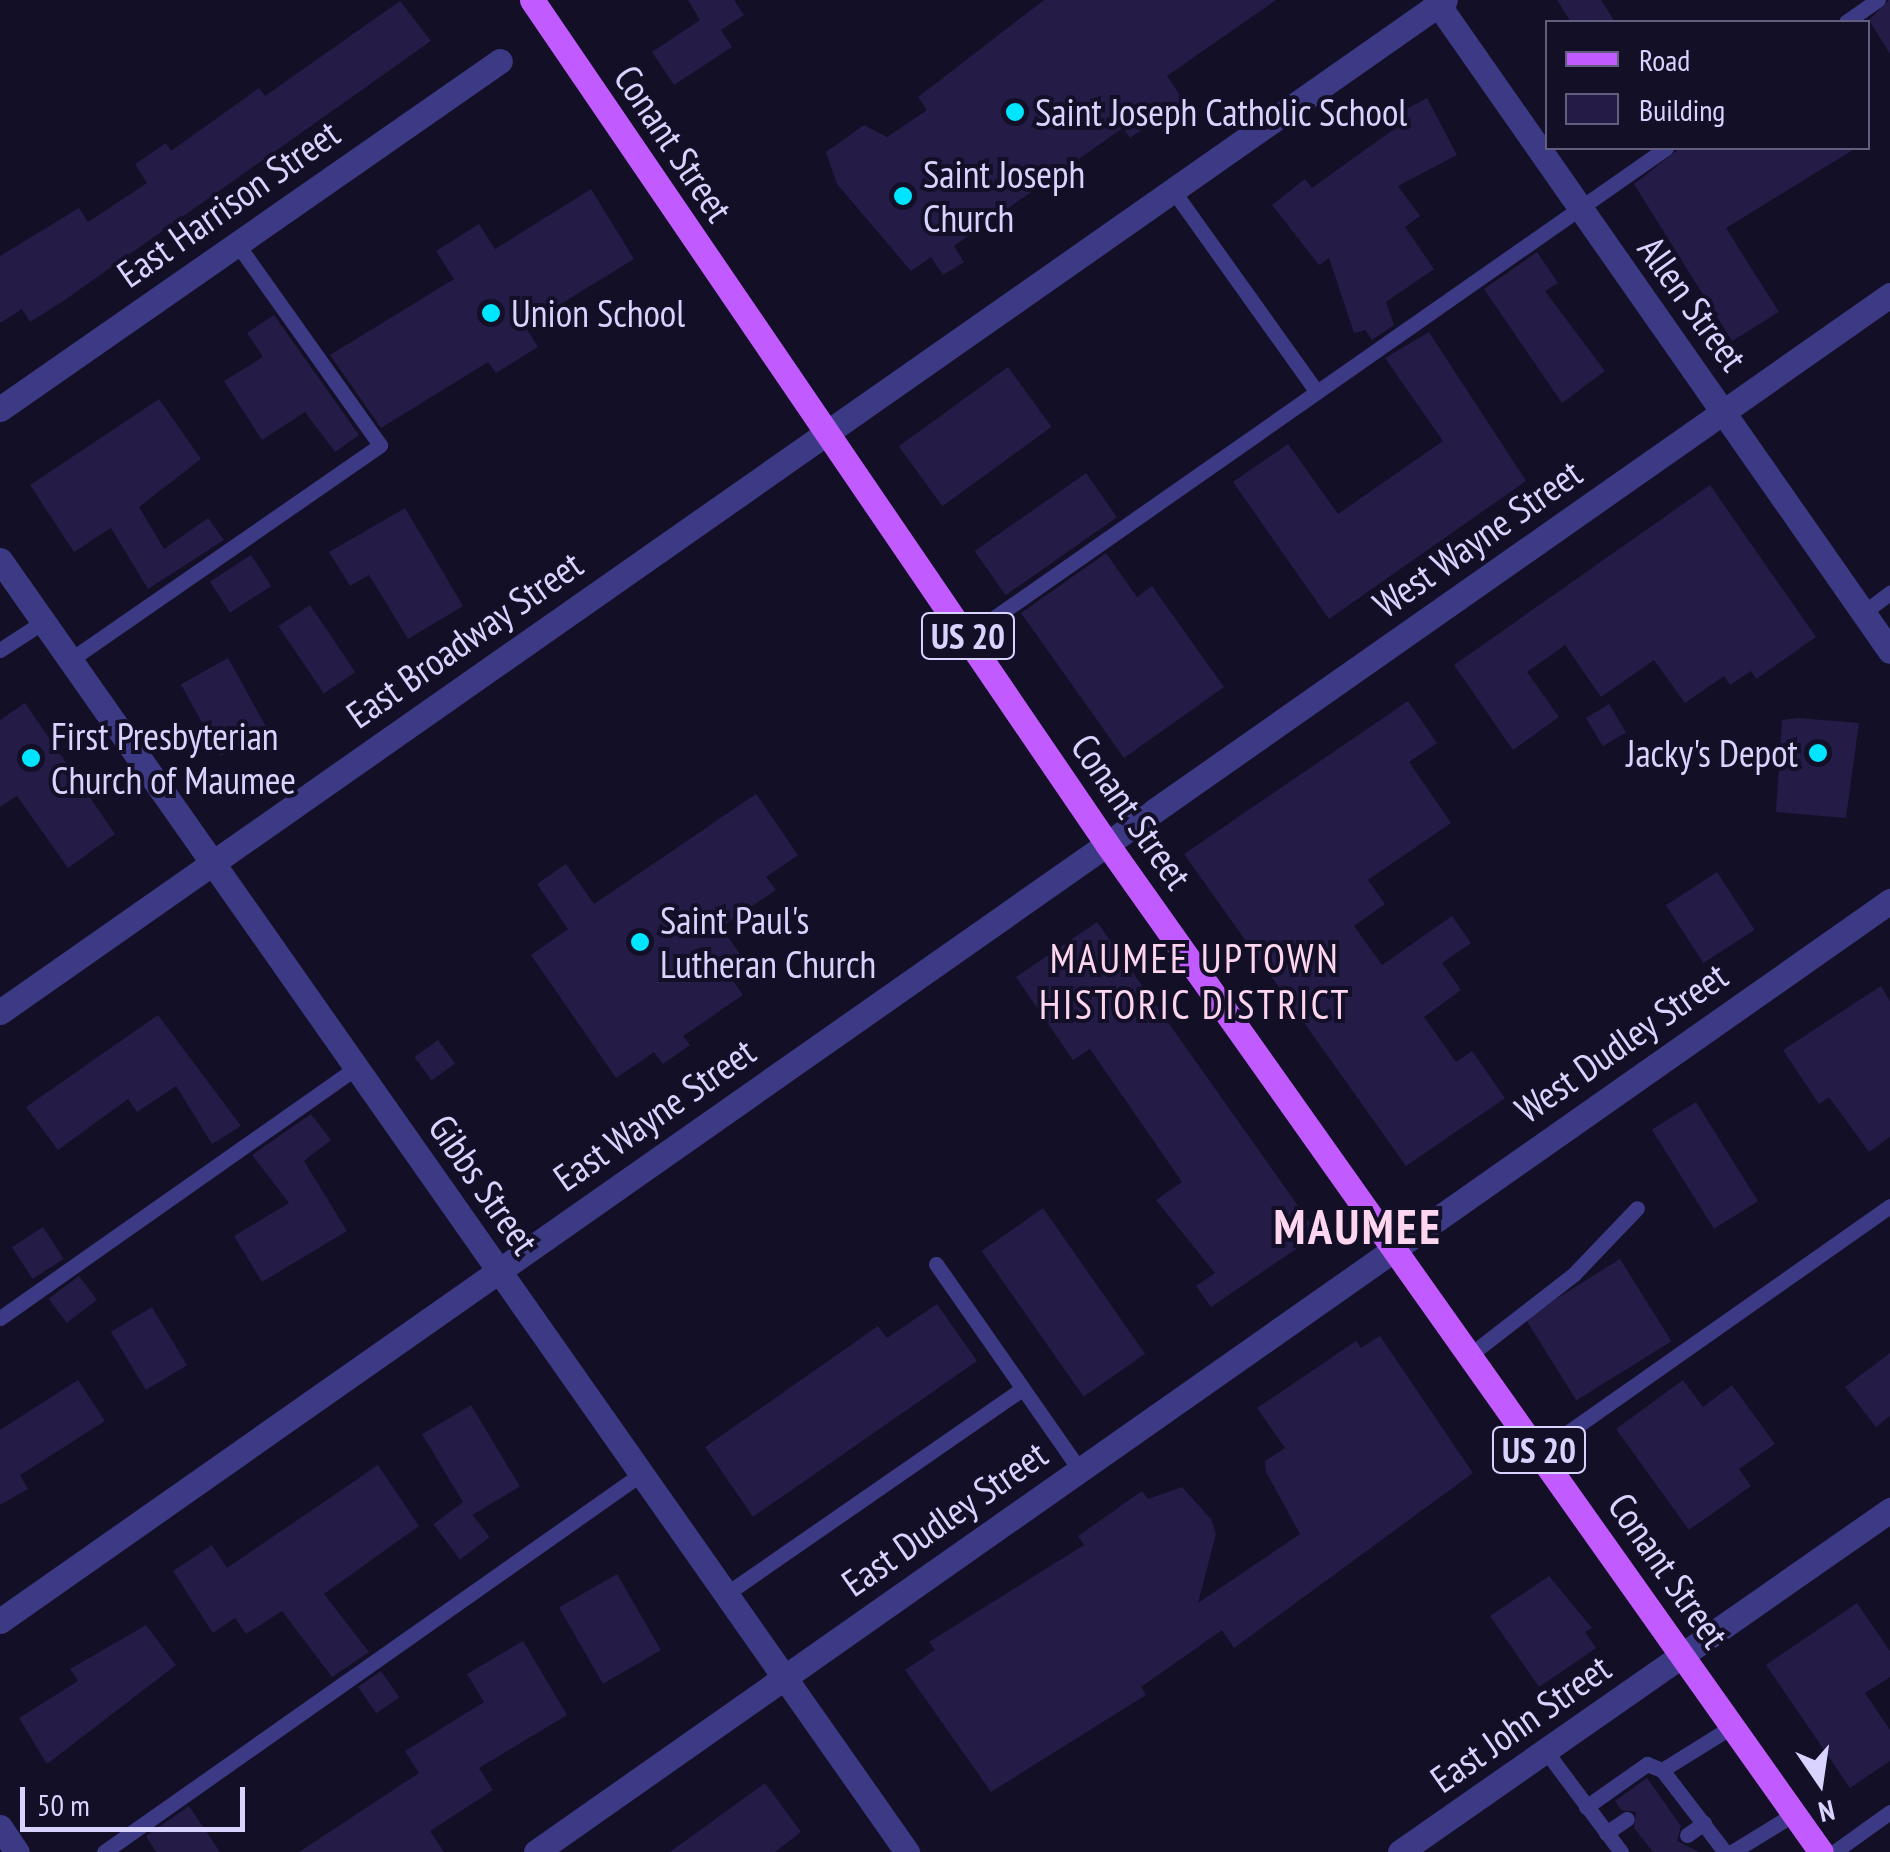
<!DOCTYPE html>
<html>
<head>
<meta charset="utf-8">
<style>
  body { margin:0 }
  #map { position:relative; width:1890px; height:1852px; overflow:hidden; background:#130f26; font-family:"PT Sans Narrow",sans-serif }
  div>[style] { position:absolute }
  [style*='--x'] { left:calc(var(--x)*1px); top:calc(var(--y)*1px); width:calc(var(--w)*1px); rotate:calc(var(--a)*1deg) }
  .building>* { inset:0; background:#241b47; transform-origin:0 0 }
  .service>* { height:15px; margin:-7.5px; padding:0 7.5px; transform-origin:7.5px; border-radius:7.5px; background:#3d3a85 }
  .minor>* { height:25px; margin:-12.5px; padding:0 12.5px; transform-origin:12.5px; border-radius:12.5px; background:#3d3a85 }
  .tertiary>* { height:25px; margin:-12.5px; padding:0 12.5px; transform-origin:12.5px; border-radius:12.5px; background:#3d3a85 }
  .primary>* { height:25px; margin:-12.5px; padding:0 12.5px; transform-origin:12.5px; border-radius:12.5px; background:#c25bff }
  .dots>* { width:28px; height:28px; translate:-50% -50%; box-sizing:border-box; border:5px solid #130f26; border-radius:50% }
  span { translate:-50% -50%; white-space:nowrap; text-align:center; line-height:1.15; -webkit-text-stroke:8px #130f26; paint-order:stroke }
  .shield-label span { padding:2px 8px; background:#130f26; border:2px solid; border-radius:8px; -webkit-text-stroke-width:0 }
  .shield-label { font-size:35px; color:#d9d4ff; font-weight:700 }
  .poi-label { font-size:38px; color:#d9d4ff }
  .left { translate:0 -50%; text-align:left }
  .right { translate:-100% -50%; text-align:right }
  .street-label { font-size:38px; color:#d9d4ff }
  .neighbourhood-label { font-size:40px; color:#ffd6f0; letter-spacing:2.5px }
  .district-label { font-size:48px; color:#ffd6f0; font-weight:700; letter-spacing:2.5px }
  .legend { position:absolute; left:1545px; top:20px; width:325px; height:130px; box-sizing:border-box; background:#130f26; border:2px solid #625e7d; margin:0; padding:12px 18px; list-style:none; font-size:30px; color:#d9d4ff }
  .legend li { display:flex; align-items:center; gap:20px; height:50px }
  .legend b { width:50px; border:2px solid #625e7d }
  .north { position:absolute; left:1770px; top:1732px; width:100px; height:100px; -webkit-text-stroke:8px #130f26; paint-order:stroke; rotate:167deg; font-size:28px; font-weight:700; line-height:40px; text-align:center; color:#d9d4ff }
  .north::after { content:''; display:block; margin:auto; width:35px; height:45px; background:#d9d4ff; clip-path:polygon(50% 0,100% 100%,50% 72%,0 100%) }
  .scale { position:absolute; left:20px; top:1787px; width:225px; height:45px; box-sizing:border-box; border:5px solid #d9d4ff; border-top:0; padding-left:12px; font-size:30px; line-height:35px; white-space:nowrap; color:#d9d4ff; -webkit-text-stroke:8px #130f26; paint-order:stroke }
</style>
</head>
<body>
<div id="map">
  <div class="building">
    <i style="clip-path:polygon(688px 0,734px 0,744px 15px,721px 30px,732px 47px,674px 85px,652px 52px,700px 20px)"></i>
    <i style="clip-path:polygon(1044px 0,1276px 0,1167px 76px,1184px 101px,1130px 138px,1123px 128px,954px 246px,964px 262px,943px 275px,931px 257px,911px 271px,837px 184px,826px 152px,864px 125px,887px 137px,927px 110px,918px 97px)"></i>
    <i style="clip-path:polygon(1557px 0,1601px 0,1615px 22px,1571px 22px)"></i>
    <i style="clip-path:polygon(1889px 0,1890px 0,1890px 54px,1869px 20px)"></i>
    <i style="clip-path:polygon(400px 1px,431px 41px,62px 302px,30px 322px,22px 309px,0 323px,0 256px,79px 208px,88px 222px,147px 183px,135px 164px,166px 143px,171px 151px,259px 88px,265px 96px)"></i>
    <i style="clip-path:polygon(1427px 98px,1457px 155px,1398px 186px,1420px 216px,1405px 227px,1434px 269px,1386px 302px,1394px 325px,1372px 340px,1365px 330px,1354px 333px,1329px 258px,1319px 265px,1272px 205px,1305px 179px,1312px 188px,1394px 129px,1388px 119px)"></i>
    <i style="clip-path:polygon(1680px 148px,1856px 148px,1726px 228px,1779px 312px,1732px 341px,1634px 184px)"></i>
    <i style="clip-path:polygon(591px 189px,634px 259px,525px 326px,538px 347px,496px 373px,488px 362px,381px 428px,330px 355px,454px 279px,436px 251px,479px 224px,495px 249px)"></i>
    <i style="clip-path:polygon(1537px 252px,1558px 283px,1545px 291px,1605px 371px,1562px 403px,1484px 289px)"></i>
    <i style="clip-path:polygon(274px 315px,359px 435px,335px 452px,305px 412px,262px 440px,224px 381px,263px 357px,247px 333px)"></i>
    <i style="clip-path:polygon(1429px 332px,1526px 481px,1329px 619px,1233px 482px,1288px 444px,1338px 514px,1443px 441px,1385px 358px)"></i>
    <i style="left:1008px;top:367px;width:74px;height:135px;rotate:54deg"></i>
    <i style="clip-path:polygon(159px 399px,201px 459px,139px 507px,164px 549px,208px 518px,224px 540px,148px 589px,111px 528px,74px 552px,30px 485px)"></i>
    <i style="left:1086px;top:473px;width:54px;height:136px;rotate:55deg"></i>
    <i style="clip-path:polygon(1710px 485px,1816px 637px,1756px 679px,1751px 671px,1730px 685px,1724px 676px,1685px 703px,1654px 660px,1601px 697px,1565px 645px,1527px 672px,1559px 717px,1513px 750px,1454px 665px)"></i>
    <i style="clip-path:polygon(405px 508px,463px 606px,408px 639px,369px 575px,350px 586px,329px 552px)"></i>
    <i style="clip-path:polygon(1106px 553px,1137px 597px,1152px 586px,1224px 687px,1124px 758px,1021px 613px)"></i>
    <i style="left:251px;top:555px;width:37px;height:49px;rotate:57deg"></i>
    <i style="left:310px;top:605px;width:81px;height:38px;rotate:56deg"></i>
    <i style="left:228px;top:658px;width:82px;height:54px;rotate:61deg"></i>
    <i style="clip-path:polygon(1408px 701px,1437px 743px,1409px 762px,1451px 823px,1368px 880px,1385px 904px,1354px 926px,1382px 965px,1452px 916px,1471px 943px,1442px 963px,1461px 990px,1424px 1017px,1456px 1062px,1472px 1051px,1505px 1098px,1406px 1166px,1184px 854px)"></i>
    <i style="clip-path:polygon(25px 703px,115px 834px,68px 868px,17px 796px,0 807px,0 720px)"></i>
    <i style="left:1609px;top:704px;width:33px;height:27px;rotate:59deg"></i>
    <i style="clip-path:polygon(1798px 718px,1859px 723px,1846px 818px,1776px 812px,1782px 720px)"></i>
    <i style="clip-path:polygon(756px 794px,798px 855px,766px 877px,776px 890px,721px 927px,749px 967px,732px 979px,743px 995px,683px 1036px,690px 1045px,663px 1064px,654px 1052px,616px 1078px,531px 955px,568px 929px,537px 884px,566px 864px,594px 904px)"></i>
    <i style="left:1717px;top:872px;width:69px;height:61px;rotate:57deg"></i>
    <i style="clip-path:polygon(1097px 922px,1318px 1234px,1211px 1307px,1196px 1286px,1215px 1273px,1156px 1200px,1182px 1182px,1090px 1049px,1073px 1060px,1016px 977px)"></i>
    <i style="clip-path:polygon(1881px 986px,1890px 1001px,1890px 1137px,1869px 1152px,1829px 1097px,1819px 1104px,1783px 1050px)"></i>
    <i style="clip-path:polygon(158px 1015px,241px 1126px,212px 1144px,176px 1086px,137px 1112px,128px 1099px,58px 1150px,26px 1107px)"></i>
    <i style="left:438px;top:1040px;width:29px;height:29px;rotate:54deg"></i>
    <i style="left:1696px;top:1102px;width:117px;height:52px;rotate:58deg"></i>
    <i style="clip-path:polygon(311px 1114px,331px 1140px,304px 1161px,347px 1231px,262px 1282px,234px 1236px,289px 1203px,252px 1155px)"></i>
    <i style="left:1043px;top:1208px;width:178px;height:75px;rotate:55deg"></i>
    <i style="left:43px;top:1227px;width:38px;height:37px;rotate:57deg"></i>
    <i style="left:1620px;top:1259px;width:97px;height:112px;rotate:58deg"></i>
    <i style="left:79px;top:1276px;width:30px;height:38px;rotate:53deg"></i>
    <i style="clip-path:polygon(937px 1304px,977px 1361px,753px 1517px,705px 1447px,878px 1326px,887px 1338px)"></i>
    <i style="left:152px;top:1307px;width:68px;height:48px;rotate:59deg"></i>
    <i style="clip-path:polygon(1380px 1336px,1473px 1473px,1234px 1648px,1222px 1630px,1141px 1687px,1146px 1695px,991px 1792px,905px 1670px,935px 1650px,929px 1642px,1084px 1545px,1078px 1536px,1142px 1491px,1148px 1499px,1182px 1487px,1211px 1519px,1216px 1534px,1198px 1603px,1300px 1534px,1266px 1472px,1265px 1461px,1285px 1448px,1257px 1408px,1356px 1341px,1361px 1348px)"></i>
    <i style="clip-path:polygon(1890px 1353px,1890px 1416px,1876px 1427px,1845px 1387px)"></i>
    <i style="clip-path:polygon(78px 1380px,105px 1421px,20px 1475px,28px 1489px,0 1505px,0 1430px)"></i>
    <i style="clip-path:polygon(1683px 1380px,1703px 1407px,1732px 1385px,1775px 1444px,1739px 1469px,1751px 1486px,1689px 1530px,1616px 1429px)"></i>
    <i style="left:471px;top:1405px;width:95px;height:57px;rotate:59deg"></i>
    <i style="clip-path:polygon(378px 1465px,419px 1526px,324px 1594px,369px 1652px,332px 1677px,282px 1611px,246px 1634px,235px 1618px,213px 1633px,173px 1571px,212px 1545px,227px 1568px)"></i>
    <i style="left:463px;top:1502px;width:44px;height:37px;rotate:53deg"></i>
    <i style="left:617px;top:1574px;width:88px;height:67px;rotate:60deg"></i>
    <i style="clip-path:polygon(1549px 1576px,1592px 1628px,1585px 1632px,1596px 1648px,1539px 1687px,1490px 1616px)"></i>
    <i style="clip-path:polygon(1857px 1603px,1890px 1651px,1890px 1677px,1865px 1693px,1890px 1730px,1890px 1761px,1850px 1788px,1766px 1665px)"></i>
    <i style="clip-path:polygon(146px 1625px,176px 1665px,47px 1764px,19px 1718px,78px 1681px,70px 1669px)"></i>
    <i style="clip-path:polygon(523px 1641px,567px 1715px,479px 1768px,493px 1790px,430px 1831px,444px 1852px,299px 1852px,419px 1773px,405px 1751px,484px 1702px,467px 1674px)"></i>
    <i style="left:381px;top:1671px;width:32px;height:28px;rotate:55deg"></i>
    <i style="clip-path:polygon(1647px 1778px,1681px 1826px,1677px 1841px,1699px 1852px,1653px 1852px,1634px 1828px,1636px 1812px,1621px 1810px,1615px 1801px)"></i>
    <i style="clip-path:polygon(765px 1783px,801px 1832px,775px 1852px,670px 1852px)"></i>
    <i style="clip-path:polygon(189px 1806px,220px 1852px,156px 1852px,146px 1836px)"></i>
  </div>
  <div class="service">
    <i style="--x:1846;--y:22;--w:39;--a:-35"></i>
    <i style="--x:1172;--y:189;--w:249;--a:54.5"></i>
    <i style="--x:1863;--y:613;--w:34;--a:-37"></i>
    <i style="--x:968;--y:636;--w:852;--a:-34.96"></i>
    <i style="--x:0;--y:650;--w:51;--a:-33.1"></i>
    <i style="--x:70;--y:660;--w:377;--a:-34.7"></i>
    <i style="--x:380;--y:445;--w:249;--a:-125.4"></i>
    <i style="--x:936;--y:1264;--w:250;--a:55.1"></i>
    <i style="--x:0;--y:1318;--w:435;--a:-35.1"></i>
    <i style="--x:1471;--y:1354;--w:130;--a:-37.8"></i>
    <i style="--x:1574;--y:1274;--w:91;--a:-46.3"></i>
    <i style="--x:1540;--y:1452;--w:428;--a:-35.1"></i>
    <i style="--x:726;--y:1594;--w:361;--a:-34.7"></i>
    <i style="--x:1545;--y:1750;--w:127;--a:53.3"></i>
    <i style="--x:1586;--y:1807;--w:75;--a:-35.2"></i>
    <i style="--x:1647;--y:1764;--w:16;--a:22"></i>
    <i style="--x:1606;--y:1833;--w:25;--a:-34"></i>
    <i style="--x:1687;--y:1835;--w:21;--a:-35"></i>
    <i style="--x:104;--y:1852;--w:657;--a:-35.14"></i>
    <i style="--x:1725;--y:1852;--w:103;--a:-127.5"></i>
    <i style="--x:1662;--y:1770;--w:84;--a:-31.8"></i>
    <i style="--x:1732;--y:1852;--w:73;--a:-31.5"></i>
    <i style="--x:1834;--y:1852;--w:69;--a:-35.5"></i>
  </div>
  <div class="minor">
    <i style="--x:1435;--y:0;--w:794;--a:55.05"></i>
    <i style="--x:0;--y:409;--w:609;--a:-34.84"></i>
    <i style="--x:0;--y:560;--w:1579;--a:54.93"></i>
    <i style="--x:0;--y:1621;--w:1352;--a:-35.06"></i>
    <i style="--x:0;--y:1827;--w:30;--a:56"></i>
    <i style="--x:536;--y:1852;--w:1655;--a:-35.08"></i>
    <i style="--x:1400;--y:1852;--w:598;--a:-34.91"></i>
  </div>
  <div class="tertiary">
    <i style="--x:1107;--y:844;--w:956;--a:-35.04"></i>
    <i style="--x:0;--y:1012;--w:1764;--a:-35.01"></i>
  </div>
  <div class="primary">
    <i style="--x:532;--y:0;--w:1021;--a:55.73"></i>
    <i style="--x:1107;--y:844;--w:1235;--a:54.69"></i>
  </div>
  <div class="dots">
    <i style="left:1015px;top:112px;background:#00e5ff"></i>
    <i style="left:903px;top:196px;background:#00e5ff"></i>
    <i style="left:491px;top:313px;background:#00e5ff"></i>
    <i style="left:1818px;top:753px;background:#00e5ff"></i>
    <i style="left:31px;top:758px;background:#00e5ff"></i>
    <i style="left:640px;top:942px;background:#00e5ff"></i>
  </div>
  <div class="shield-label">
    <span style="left:968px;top:636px">US 20</span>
    <span style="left:1539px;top:1450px">US 20</span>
  </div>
  <div class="poi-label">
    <span class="left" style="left:1035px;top:112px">Saint Joseph Catholic School</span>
    <span class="left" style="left:923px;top:196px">Saint Joseph<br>Church</span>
    <span class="left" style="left:511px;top:313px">Union School</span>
    <span class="left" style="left:51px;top:758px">First Presbyterian<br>Church of Maumee</span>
    <span class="right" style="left:1798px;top:753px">Jacky's Depot</span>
    <span class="left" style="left:660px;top:942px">Saint Paul's<br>Lutheran Church</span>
  </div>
  <div class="street-label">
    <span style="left:674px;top:143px;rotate:56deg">Conant Street</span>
    <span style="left:228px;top:203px;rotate:-35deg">East Harrison Street</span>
    <span style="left:1693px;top:303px;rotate:54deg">Allen Street</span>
    <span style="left:1477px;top:538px;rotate:-35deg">West Wayne Street</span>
    <span style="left:464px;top:639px;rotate:-35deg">East Broadway Street</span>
    <span style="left:1132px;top:811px;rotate:55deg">Conant Street</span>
    <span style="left:1621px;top:1042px;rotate:-35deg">West Dudley Street</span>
    <span style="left:654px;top:1114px;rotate:-35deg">East Wayne Street</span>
    <span style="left:484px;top:1184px;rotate:55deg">Gibbs Street</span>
    <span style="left:944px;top:1518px;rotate:-35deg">East Dudley Street</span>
    <span style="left:1669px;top:1570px;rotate:55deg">Conant Street</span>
    <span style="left:1520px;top:1723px;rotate:-35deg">East John Street</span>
  </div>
  <div class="neighbourhood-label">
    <span style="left:1195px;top:981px">MAUMEE UPTOWN<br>HISTORIC DISTRICT</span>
  </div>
  <div class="district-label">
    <span style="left:1358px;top:1227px">MAUMEE</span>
  </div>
  <ul class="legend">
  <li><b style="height:12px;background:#c25bff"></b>Road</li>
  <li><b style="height:28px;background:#241b47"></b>Building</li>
  </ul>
  <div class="north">N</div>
  <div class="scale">50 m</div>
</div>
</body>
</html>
